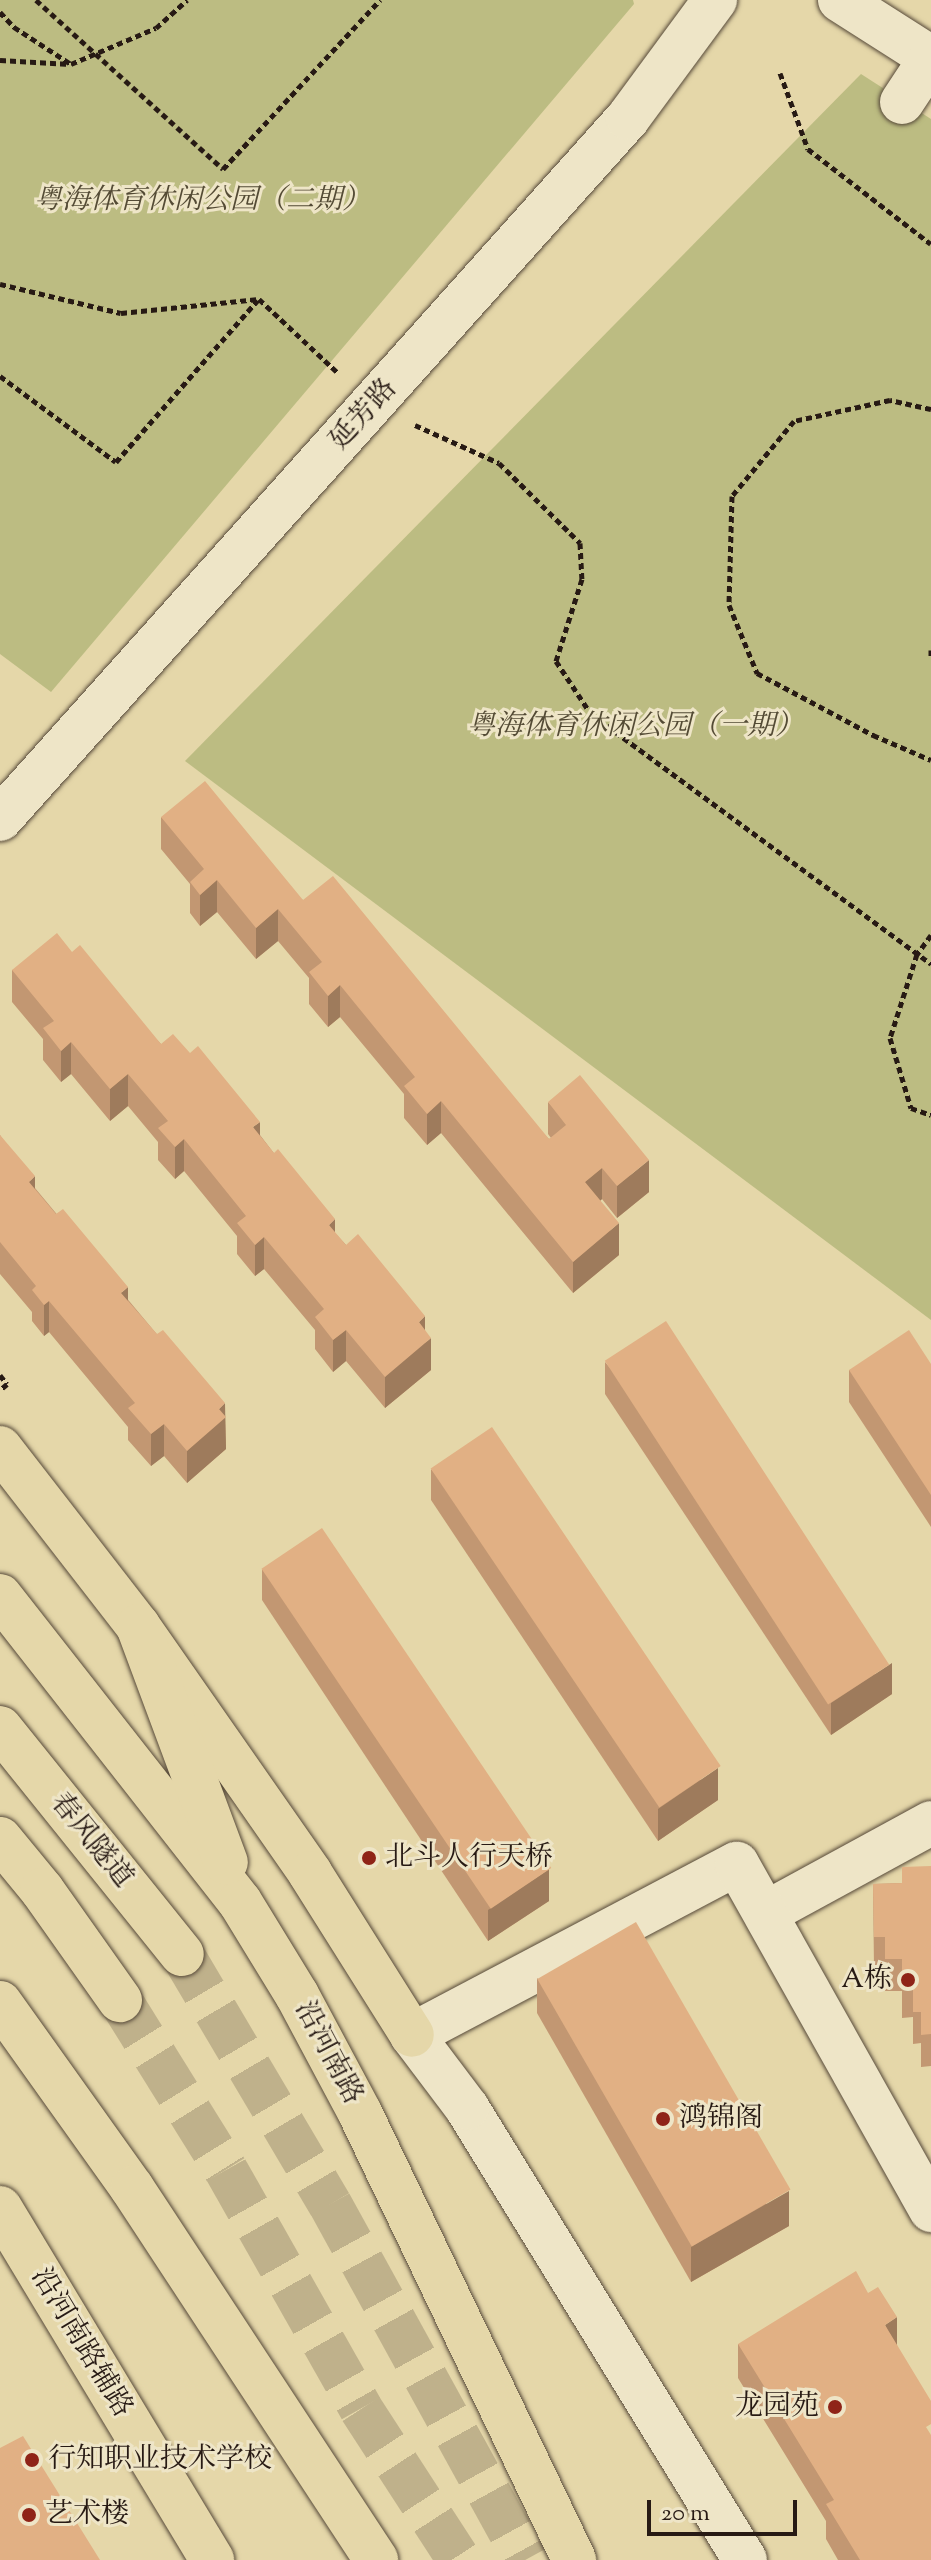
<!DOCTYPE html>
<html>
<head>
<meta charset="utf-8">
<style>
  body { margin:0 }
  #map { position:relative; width:931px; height:2560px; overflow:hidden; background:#e5d7a9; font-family:"Sorts Mill Goudy","Noto Serif SC",serif }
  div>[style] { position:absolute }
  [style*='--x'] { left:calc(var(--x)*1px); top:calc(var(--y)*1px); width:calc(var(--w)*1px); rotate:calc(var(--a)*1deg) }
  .green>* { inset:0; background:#bcbc82 }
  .trunk-tunnel>* { height:44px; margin-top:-22px; transform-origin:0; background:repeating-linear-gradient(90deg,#bfb18b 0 44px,transparent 0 66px) }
  .path>* { height:5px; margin-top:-2.5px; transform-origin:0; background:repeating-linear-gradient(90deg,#271a14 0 6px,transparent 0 10px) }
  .roads { filter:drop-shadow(0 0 2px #564939) drop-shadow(0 0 2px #564939) }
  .minor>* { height:44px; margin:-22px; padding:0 22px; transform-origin:22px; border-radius:22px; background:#eee5c7 }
  .secondary>* { height:44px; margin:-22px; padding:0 22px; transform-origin:22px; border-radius:22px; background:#eee5c7 }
  .primary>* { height:44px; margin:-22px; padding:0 22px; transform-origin:22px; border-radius:22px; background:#e5d7a9 }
  .trunk>* { height:44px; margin:-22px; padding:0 22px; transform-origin:22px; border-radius:22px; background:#e5d7a9 }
  .path-bridge>* { height:5px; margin-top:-2.5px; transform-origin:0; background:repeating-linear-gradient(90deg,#271a14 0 6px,transparent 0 10px) }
  .wall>* { inset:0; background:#c29772 }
  .shaded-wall>* { inset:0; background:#9e7b5c }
  .building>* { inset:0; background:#e1b084; transform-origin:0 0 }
  .dots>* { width:22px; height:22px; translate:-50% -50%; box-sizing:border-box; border:4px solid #eee5c7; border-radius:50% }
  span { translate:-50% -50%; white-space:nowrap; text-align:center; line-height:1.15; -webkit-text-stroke:6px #eee5c7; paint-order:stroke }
  .park-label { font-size:28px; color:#544b35; font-style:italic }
  .street-label { font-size:28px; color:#271a14 }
  .poi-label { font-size:28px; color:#271a14 }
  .left { translate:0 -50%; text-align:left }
  .right { translate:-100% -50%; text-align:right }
  .scale { position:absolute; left:647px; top:2500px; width:150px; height:36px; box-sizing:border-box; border:4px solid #271a14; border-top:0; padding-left:10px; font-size:24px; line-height:28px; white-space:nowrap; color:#271a14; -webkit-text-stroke:6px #eee5c7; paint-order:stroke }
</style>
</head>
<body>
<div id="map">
  <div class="green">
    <i style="clip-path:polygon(0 0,633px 0,634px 4px,51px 692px,0 654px)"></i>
    <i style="clip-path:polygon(861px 74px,931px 119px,931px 1320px,185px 761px)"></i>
  </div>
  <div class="trunk-tunnel">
    <i style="--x:182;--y:1954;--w:291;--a:59.4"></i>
    <i style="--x:330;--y:2204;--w:406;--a:61.2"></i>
    <i style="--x:120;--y:2000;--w:200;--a:58.1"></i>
    <i style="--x:226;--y:2170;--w:274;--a:60.5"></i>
    <i style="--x:361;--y:2409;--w:180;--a:57"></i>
  </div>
  <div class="path">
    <i style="--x:0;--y:12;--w:21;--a:47"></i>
    <i style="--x:14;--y:27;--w:68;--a:33"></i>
    <i style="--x:71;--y:64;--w:92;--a:-23"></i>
    <i style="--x:156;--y:28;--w:42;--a:-42.1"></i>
    <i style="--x:0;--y:60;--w:70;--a:3.3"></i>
    <i style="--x:780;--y:73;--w:81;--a:69.8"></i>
    <i style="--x:808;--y:149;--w:155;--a:37.7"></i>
    <i style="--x:223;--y:169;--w:231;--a:-47.1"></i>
    <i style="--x:0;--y:284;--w:124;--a:13.5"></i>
    <i style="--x:121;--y:313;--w:139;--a:-5.8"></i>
    <i style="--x:259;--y:299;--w:108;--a:43.1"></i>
    <i style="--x:0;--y:376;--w:144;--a:36.6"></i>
    <i style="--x:116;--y:462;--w:215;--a:-48.8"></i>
    <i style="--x:931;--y:409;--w:42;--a:-167.6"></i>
    <i style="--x:890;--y:400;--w:98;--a:167.7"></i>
    <i style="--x:794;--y:421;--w:97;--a:129.6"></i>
    <i style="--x:732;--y:496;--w:109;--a:91.6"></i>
    <i style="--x:729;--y:605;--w:74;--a:67.6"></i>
    <i style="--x:757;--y:673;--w:132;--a:28.1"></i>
    <i style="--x:873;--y:735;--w:63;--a:23.3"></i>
    <i style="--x:415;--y:425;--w:92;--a:24.3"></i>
    <i style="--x:499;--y:463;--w:114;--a:44.6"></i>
    <i style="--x:580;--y:543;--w:36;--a:87"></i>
    <i style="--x:582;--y:579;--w:86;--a:107.6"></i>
    <i style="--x:556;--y:661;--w:64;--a:56.6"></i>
    <i style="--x:591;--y:714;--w:422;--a:36.3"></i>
    <i style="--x:931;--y:650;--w:6;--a:90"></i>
    <i style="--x:931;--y:935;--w:24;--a:126"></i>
    <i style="--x:917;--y:954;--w:88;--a:107.8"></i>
    <i style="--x:890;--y:1038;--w:73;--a:73.3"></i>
    <i style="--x:911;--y:1108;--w:21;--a:19"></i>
    <i style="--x:0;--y:1375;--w:11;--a:52"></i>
    <i style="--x:7;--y:1384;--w:9;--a:139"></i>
  </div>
  <div class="roads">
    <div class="minor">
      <i style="--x:840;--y:0;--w:108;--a:32.5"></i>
      <i style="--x:902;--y:102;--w:53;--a:-56.6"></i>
      <i style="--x:766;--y:1913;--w:188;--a:-28.6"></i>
      <i style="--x:745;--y:2560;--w:531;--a:-121.59"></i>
      <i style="--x:467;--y:2108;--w:91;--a:-127"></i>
      <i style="--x:412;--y:2035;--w:367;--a:-27.8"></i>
      <i style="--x:737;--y:1864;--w:397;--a:60.7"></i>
    </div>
    <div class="secondary">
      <i style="--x:0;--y:819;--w:941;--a:-48.14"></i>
      <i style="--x:628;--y:118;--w:147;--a:-53.6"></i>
    </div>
    <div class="primary">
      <i style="--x:0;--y:1448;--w:225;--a:52.2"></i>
      <i style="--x:138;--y:1626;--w:301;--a:55.1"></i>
      <i style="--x:310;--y:1873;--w:191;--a:57.8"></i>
      <i style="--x:0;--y:2208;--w:411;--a:58.9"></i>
    </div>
    <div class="trunk">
      <i style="--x:0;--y:1596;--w:389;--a:51.9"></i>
      <i style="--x:240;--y:1902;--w:109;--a:58.5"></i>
      <i style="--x:297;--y:1995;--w:134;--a:61.9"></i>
      <i style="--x:360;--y:2113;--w:496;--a:64.4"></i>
      <i style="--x:138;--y:1626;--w:252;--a:69.6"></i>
      <i style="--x:0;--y:1728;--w:290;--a:51.2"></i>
      <i style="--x:0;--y:1839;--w:66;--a:50.5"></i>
      <i style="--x:42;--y:1890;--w:135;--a:54.7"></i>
      <i style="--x:0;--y:2003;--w:227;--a:54.5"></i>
      <i style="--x:132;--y:2188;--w:445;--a:56.7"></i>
    </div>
  </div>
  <div class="path-bridge">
    <i style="--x:36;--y:0;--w:252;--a:42.1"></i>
  </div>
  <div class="wall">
    <i style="clip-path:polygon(161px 817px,303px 900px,549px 1139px,551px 1138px,548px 1134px,548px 1102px,649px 1192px,617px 1218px,602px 1199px,600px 1201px,619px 1255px,573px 1293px,441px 1133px,427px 1145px,404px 1118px,404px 1094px,340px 1017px,328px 1027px,309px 1004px,309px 978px,278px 941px,256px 959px,217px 912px,200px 926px,190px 913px,190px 884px,161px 849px)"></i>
    <i style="clip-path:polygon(72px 952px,161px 1044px,260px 1135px,335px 1233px,425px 1330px,431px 1370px,385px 1408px,346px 1361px,333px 1372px,315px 1349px,315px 1330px,264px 1269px,255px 1276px,237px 1254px,237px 1236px,184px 1171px,175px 1179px,158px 1160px,158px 1142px,128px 1106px,110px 1121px,71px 1074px,61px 1082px,43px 1060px,43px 1039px,12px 1002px,12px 970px)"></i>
    <i style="clip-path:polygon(0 1135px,35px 1188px,225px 1416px,226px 1449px,187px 1483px,164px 1456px,151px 1466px,128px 1440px,128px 1427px,49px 1332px,44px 1336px,32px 1321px,32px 1312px,0 1274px)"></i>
    <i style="clip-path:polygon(605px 1362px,892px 1694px,831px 1735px,605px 1394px)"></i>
    <i style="clip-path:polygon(931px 1364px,931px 1527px,849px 1402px,849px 1370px)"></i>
    <i style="clip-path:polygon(431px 1469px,718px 1800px,658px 1841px,431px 1500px)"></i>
    <i style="clip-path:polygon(262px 1569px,549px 1901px,488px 1941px,262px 1600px)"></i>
    <i style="clip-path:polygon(931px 1866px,931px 2066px,921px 2067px,921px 2043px,913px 2044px,913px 2017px,902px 2018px,902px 1991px,885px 1991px,885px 1968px,874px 1969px,873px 1884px,902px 1883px)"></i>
    <i style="clip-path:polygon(537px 1978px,789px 2226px,691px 2282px,537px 2013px)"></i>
    <i style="clip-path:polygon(738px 2344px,897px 2345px,931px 2560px,838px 2560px,826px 2539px,826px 2521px,738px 2378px)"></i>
  </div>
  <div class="shaded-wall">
    <i style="clip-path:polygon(217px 880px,217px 912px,200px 926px,200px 895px)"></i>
    <i style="clip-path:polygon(278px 909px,278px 941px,256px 959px,256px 928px)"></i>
    <i style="clip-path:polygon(340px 985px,340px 1017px,328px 1027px,328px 996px)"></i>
    <i style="clip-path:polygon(71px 1042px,71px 1074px,61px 1082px,61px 1051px)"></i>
    <i style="clip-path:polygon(128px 1074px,128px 1106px,110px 1121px,110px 1089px)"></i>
    <i style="clip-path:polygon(441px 1101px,441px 1133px,427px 1145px,427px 1114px)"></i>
    <i style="clip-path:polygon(260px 1122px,260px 1154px,253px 1127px)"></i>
    <i style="clip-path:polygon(184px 1139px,184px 1171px,175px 1179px,175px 1147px)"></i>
    <i style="clip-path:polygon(649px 1160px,649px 1192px,617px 1218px,617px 1186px)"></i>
    <i style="clip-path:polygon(602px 1168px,602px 1199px,585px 1214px,585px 1182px)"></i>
    <i style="clip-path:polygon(35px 1176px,35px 1208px,29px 1182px)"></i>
    <i style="clip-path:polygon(335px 1219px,335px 1251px,329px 1225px)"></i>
    <i style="clip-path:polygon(619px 1223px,619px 1255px,573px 1293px,573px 1262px)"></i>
    <i style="clip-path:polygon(264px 1237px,264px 1269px,255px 1276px,255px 1245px)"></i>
    <i style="clip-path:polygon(128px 1287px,128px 1319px,121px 1293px)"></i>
    <i style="clip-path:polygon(49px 1301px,49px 1332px,44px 1336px,44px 1305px)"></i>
    <i style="clip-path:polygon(425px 1316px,425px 1343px,431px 1338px,431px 1370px,385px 1408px,385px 1377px,419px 1322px)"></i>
    <i style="clip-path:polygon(346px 1330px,346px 1361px,333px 1372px,333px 1340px)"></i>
    <i style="clip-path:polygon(225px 1403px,226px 1449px,187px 1483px,187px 1451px,219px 1409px)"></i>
    <i style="clip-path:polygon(164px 1424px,164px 1456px,151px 1466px,151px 1434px)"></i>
    <i style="clip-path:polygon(892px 1663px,892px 1694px,831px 1735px,831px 1703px)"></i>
    <i style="clip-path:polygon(718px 1768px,718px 1800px,658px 1841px,658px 1809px)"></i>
    <i style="clip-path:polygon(549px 1869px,549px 1901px,488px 1941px,488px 1910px)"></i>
    <i style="clip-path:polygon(789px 2191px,789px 2226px,691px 2282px,691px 2247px)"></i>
    <i style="clip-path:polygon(897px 2317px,897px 2352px,885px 2325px)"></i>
  </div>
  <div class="building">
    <i style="clip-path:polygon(205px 781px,303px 900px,333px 876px,549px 1139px,566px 1125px,548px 1102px,580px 1075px,649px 1160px,617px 1186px,602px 1168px,585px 1182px,619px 1223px,573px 1262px,441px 1101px,427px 1114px,404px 1086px,415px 1077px,340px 985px,328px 996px,309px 972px,322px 962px,278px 909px,256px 928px,217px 880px,200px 895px,190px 882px,204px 869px,161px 817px)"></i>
    <i style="clip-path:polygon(57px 933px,72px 952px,80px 945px,161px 1044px,173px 1034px,190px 1053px,198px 1046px,260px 1122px,253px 1127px,274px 1153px,278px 1149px,335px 1219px,329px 1225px,346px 1245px,358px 1234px,425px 1316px,419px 1322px,431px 1338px,385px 1377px,346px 1330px,333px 1340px,315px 1317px,324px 1309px,264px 1237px,255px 1245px,237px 1223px,246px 1216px,184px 1139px,175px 1147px,158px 1128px,168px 1121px,128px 1074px,110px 1089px,71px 1042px,61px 1051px,43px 1028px,54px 1021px,12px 970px)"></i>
    <i style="clip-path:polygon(0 1135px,35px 1176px,29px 1182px,56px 1214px,63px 1209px,128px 1287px,121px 1293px,157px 1334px,163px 1330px,225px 1403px,219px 1409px,226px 1417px,187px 1451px,164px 1424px,151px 1434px,128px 1408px,135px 1403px,49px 1301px,44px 1305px,32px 1290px,36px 1286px,0 1242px)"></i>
    <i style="left:666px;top:1321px;width:410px;height:73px;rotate:57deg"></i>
    <i style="clip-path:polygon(909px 1330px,931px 1364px,931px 1495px,849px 1370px)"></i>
    <i style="left:492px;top:1427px;width:409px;height:74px;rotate:56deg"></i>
    <i style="left:322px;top:1528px;width:410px;height:73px;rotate:56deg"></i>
    <i style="clip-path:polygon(931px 1866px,931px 2034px,921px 2035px,921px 2012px,913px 2012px,913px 1986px,902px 1986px,902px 1959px,885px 1959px,885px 1937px,874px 1937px,873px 1884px,902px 1883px,902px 1867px)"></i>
    <i style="left:636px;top:1922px;width:309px;height:114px;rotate:60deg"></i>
    <i style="clip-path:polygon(856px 2271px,868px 2293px,878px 2287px,897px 2317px,885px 2325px,931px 2401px,931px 2424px,926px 2427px,931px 2435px,931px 2560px,860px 2560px,826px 2504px,834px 2500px,738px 2344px)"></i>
    <i style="clip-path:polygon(23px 2436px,100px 2560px,0 2560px,0 2448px)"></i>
  </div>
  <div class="dots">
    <i style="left:369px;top:1858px;background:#8f2418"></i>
    <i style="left:908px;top:1980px;background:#8f2418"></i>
    <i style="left:663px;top:2119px;background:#8f2418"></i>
    <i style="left:835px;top:2407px;background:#8f2418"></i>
    <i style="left:32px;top:2460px;background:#8f2418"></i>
    <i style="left:29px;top:2515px;background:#8f2418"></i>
  </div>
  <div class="park-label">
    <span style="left:202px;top:201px">粤海体育休闲公园（二期）</span>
    <span style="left:635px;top:727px">粤海体育休闲公园（一期）</span>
  </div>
  <div class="street-label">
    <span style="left:364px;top:415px;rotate:-48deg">延芳路</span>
    <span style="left:91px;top:1841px;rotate:51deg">春风隧道</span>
    <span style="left:328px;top:2053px;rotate:62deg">沿河南路</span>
    <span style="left:81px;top:2343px;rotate:59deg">沿河南路辅路</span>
  </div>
  <div class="poi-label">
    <span class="left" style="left:385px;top:1858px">北斗人行天桥</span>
    <span class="right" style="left:892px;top:1980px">A栋</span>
    <span class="left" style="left:679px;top:2119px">鸿锦阁</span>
    <span class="right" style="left:819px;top:2407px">龙园苑</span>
    <span class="left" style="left:48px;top:2460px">行知职业技术学校</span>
    <span class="left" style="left:45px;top:2515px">艺术楼</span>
  </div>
  <div class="scale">20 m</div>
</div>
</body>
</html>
